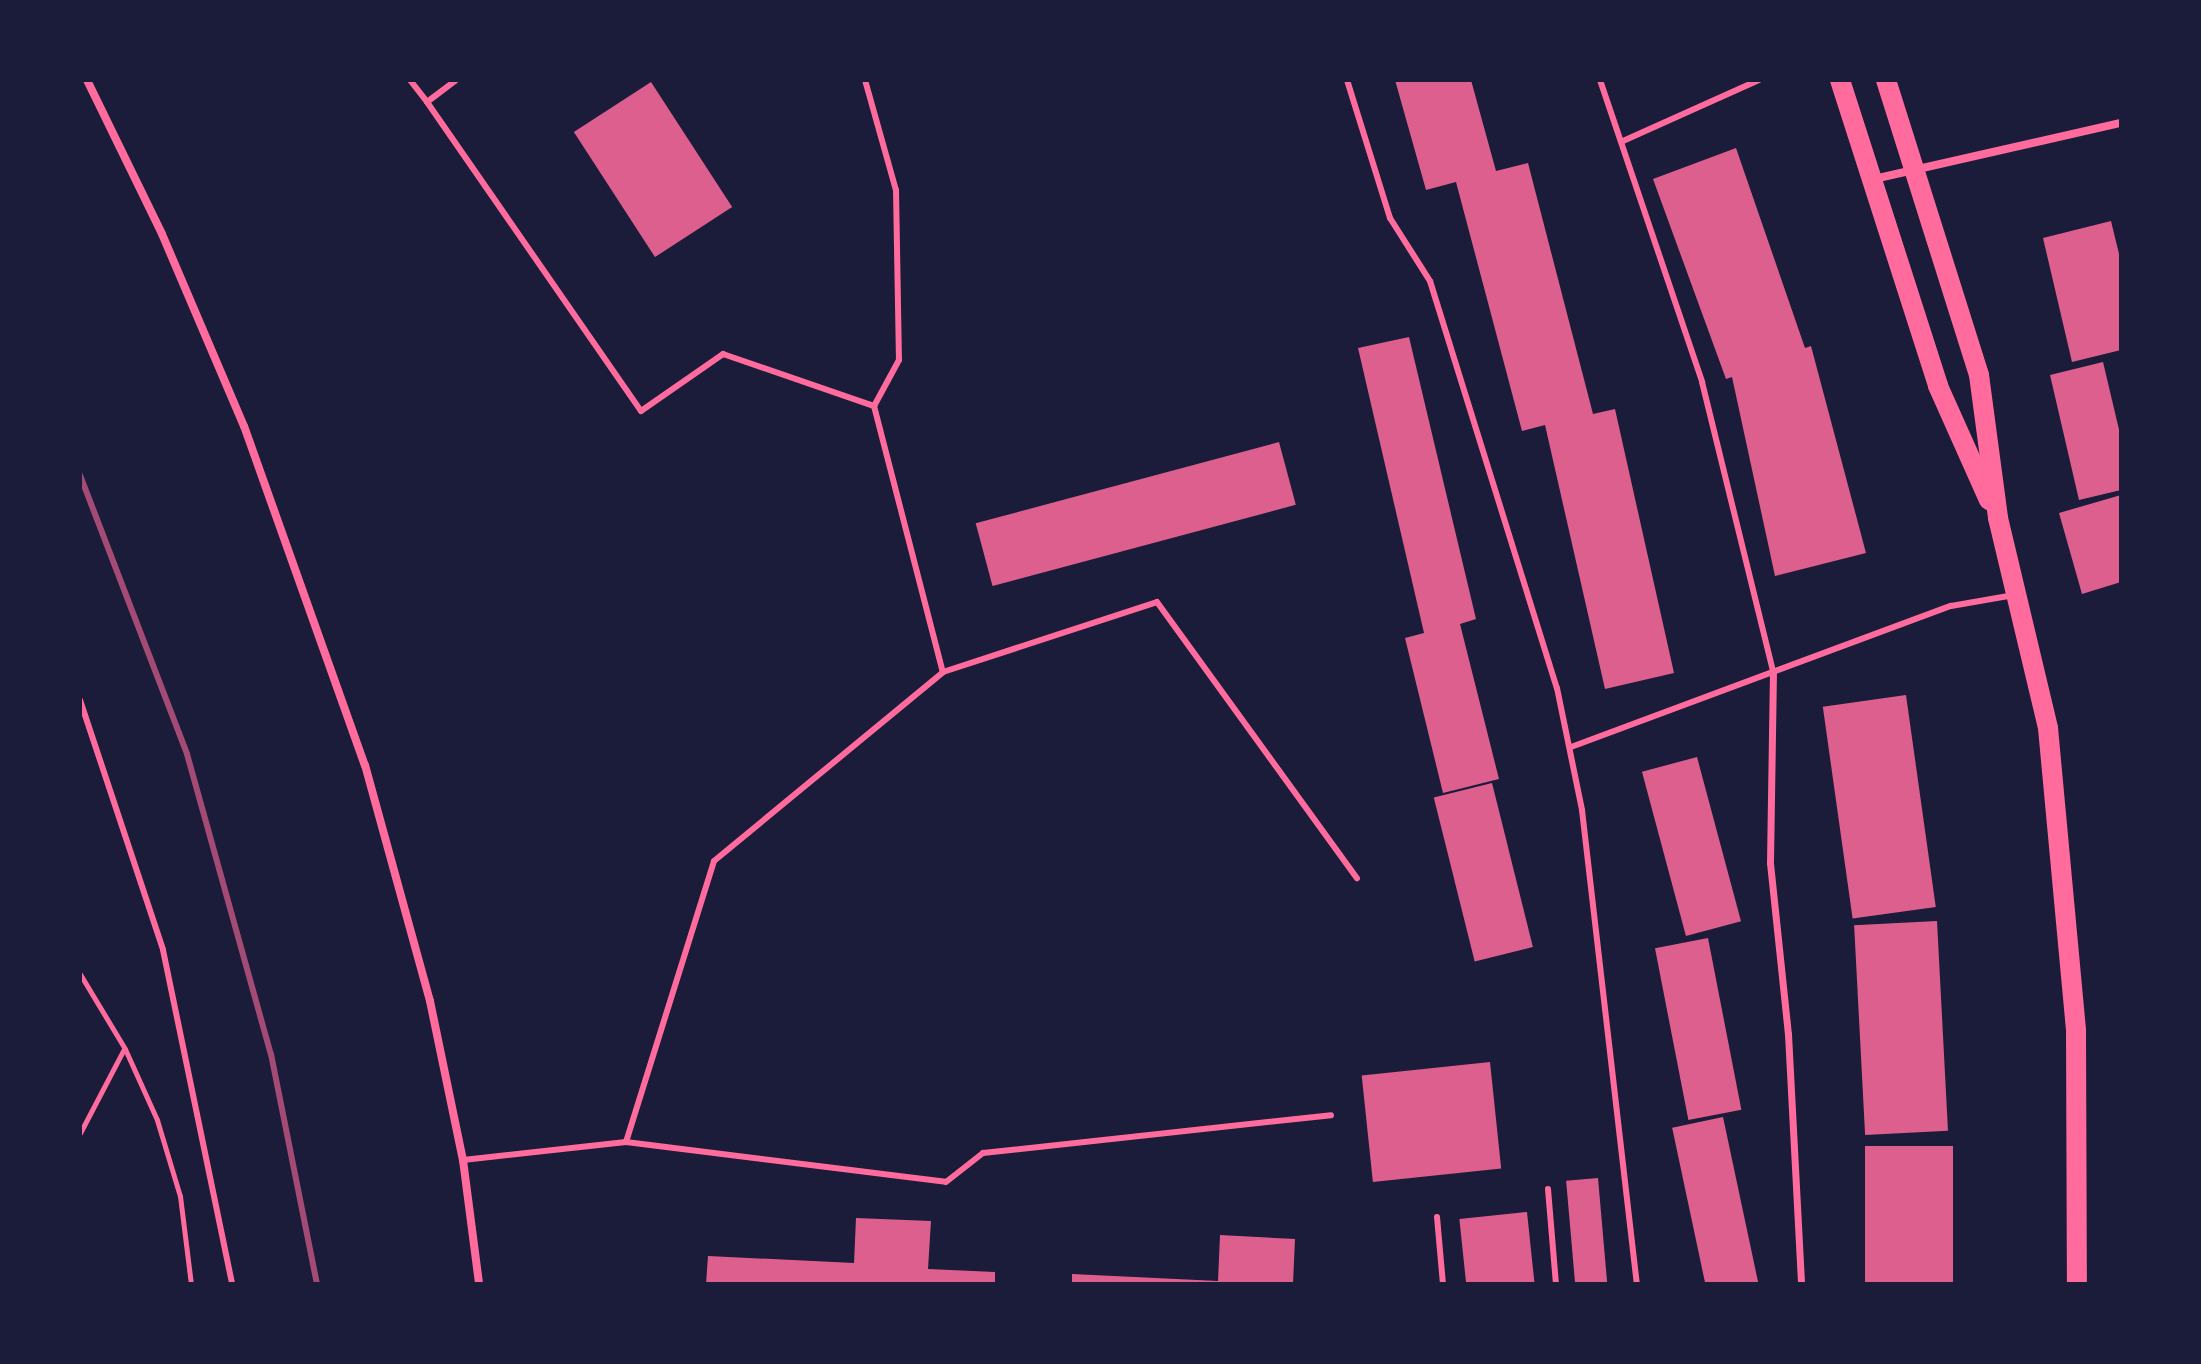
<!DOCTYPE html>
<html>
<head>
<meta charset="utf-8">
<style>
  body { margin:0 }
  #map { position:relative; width:2201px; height:1364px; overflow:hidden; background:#1b1b3a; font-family:"PT Sans",sans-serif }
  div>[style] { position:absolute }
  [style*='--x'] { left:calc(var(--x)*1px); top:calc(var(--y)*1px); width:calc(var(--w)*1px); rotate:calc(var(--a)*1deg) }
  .building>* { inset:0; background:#dd5f8e; transform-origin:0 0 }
  .path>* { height:5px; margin:-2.5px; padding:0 2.5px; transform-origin:2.5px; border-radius:2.5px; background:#ff6b9d }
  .service>* { height:6px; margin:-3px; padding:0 3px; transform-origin:3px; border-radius:3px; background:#ff6b9d }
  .pedestrian>* { height:7px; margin:-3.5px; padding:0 3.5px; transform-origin:3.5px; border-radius:3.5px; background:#ff6b9d }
  .minor>* { height:8px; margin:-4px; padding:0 4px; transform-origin:4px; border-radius:4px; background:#ff6b9d }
  .primary>* { height:20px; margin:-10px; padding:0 10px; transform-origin:10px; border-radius:10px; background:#ff6b9d }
  .rail>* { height:6px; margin:-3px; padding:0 3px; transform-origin:3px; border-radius:3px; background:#a44b75 }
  span { translate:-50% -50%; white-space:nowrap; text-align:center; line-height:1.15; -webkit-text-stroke:6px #1b1b3a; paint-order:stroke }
  .frame { position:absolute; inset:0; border:82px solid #1b1b3a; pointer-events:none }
</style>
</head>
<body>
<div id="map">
  <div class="building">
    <i style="clip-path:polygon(1395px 80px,1471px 80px,1496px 171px,1528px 163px,1593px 414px,1615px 409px,1674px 673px,1605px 689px,1545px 425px,1522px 431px,1456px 182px,1426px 190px)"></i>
    <i style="left:651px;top:82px;width:149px;height:92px;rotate:57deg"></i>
    <i style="clip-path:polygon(1736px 148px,1805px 348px,1811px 346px,1866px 553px,1775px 576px,1732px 377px,1726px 379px,1653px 179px)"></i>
    <i style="clip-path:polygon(2111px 221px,2121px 262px,2121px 350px,2072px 362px,2043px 238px)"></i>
    <i style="clip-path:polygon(1409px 337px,1476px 619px,1460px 624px,1499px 779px,1443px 793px,1405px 638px,1424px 633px,1358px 348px)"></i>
    <i style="clip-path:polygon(2103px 362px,2121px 438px,2121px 490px,2079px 500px,2050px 375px)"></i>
    <i style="left:1279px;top:442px;width:65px;height:314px;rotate:75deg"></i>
    <i style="clip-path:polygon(2121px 495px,2121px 582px,2082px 594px,2059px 513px)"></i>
    <i style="left:1906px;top:695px;width:214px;height:84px;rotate:82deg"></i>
    <i style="left:1697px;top:757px;width:170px;height:57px;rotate:75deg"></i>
    <i style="left:1492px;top:783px;width:169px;height:60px;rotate:76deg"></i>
    <i style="left:1937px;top:921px;width:210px;height:83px;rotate:87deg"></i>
    <i style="left:1708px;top:938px;width:175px;height:54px;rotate:79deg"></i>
    <i style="left:1490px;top:1062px;width:107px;height:129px;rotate:84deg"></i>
    <i style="left:1723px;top:1117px;width:171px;height:52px;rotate:78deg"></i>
    <i style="left:1953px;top:1146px;width:138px;height:88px;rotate:90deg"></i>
    <i style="left:1598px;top:1178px;width:106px;height:32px;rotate:85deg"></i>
    <i style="left:1527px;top:1212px;width:72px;height:68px;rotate:84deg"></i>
    <i style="clip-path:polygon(856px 1218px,931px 1221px,928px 1269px,995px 1272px,995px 1284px,706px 1284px,708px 1256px,854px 1263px)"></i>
    <i style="clip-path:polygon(1220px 1235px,1295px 1239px,1293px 1284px,1072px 1284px,1072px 1274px,1218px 1281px)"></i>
  </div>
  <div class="path">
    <i style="--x:80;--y:974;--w:87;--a:59"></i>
    <i style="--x:125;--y:1049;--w:78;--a:65.7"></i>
    <i style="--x:157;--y:1120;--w:79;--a:73.2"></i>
    <i style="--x:180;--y:1196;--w:89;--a:82.9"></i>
    <i style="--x:80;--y:1133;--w:95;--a:-62.4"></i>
  </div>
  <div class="service">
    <i style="--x:410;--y:80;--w:28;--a:52"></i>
    <i style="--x:427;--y:102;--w:36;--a:-37"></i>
    <i style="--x:865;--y:80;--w:114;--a:74.3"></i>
    <i style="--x:896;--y:190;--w:170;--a:89"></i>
    <i style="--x:899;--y:360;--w:52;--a:118.5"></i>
    <i style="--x:874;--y:406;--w:275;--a:75.5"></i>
    <i style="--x:1347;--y:80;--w:145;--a:72.7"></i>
    <i style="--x:1390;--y:218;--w:75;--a:57.6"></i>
    <i style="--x:1430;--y:281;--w:426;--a:72.7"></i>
    <i style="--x:1557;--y:688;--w:125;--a:78.4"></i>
    <i style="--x:1582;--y:810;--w:477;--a:83.4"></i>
    <i style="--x:1600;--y:80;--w:319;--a:71.3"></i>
    <i style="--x:1702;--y:382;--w:298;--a:76.2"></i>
    <i style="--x:427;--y:102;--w:376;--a:55.3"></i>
    <i style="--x:641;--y:411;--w:100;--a:-34.8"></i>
    <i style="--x:723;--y:354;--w:160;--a:19"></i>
    <i style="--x:1623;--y:141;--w:149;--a:-24.2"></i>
    <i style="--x:80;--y:700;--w:263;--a:71.6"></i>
    <i style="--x:163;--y:950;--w:341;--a:78.3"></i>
    <i style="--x:1571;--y:747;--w:405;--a:-20.4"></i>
    <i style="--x:1951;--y:606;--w:64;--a:-9.9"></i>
    <i style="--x:626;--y:1142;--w:322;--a:7.1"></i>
    <i style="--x:946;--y:1182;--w:47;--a:-38.1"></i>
    <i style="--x:983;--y:1153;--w:350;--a:-6.2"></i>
    <i style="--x:463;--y:1160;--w:164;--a:-6.3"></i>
    <i style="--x:626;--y:1142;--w:294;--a:-72.6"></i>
    <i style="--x:714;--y:861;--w:297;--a:-39.5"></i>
    <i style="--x:943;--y:672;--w:225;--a:-18.1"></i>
    <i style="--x:1157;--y:602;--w:341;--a:54.1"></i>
    <i style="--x:1548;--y:1189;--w:95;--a:85.2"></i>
    <i style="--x:1437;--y:1217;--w:67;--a:84.9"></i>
  </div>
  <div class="pedestrian">
    <i style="--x:1773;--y:671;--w:192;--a:90.9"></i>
    <i style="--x:1770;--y:863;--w:172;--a:84"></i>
    <i style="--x:1788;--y:1034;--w:250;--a:87"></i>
  </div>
  <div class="minor">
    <i style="--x:87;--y:80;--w:171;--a:64"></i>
    <i style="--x:162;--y:234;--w:209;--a:66.9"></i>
    <i style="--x:244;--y:426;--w:360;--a:70.4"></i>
    <i style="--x:365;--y:765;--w:245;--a:74.6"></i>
    <i style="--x:430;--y:1001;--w:162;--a:78.3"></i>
    <i style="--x:463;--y:1160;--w:125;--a:82.6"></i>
    <i style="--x:1874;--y:179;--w:253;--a:-12.8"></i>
  </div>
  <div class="primary">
    <i style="--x:1840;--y:80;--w:321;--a:72.2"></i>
    <i style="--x:1938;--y:386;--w:125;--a:65.9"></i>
    <i style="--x:1886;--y:80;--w:309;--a:72.5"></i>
    <i style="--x:1979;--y:375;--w:144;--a:82.4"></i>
    <i style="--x:1998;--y:518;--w:216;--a:76.6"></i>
    <i style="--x:2048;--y:728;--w:303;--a:84.7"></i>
    <i style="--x:2076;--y:1030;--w:254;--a:89.8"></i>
  </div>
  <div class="rail">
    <i style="--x:80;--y:475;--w:299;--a:69"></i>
    <i style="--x:187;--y:754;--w:312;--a:74.4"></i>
    <i style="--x:271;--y:1054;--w:235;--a:78.7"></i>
  </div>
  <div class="frame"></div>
</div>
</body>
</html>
